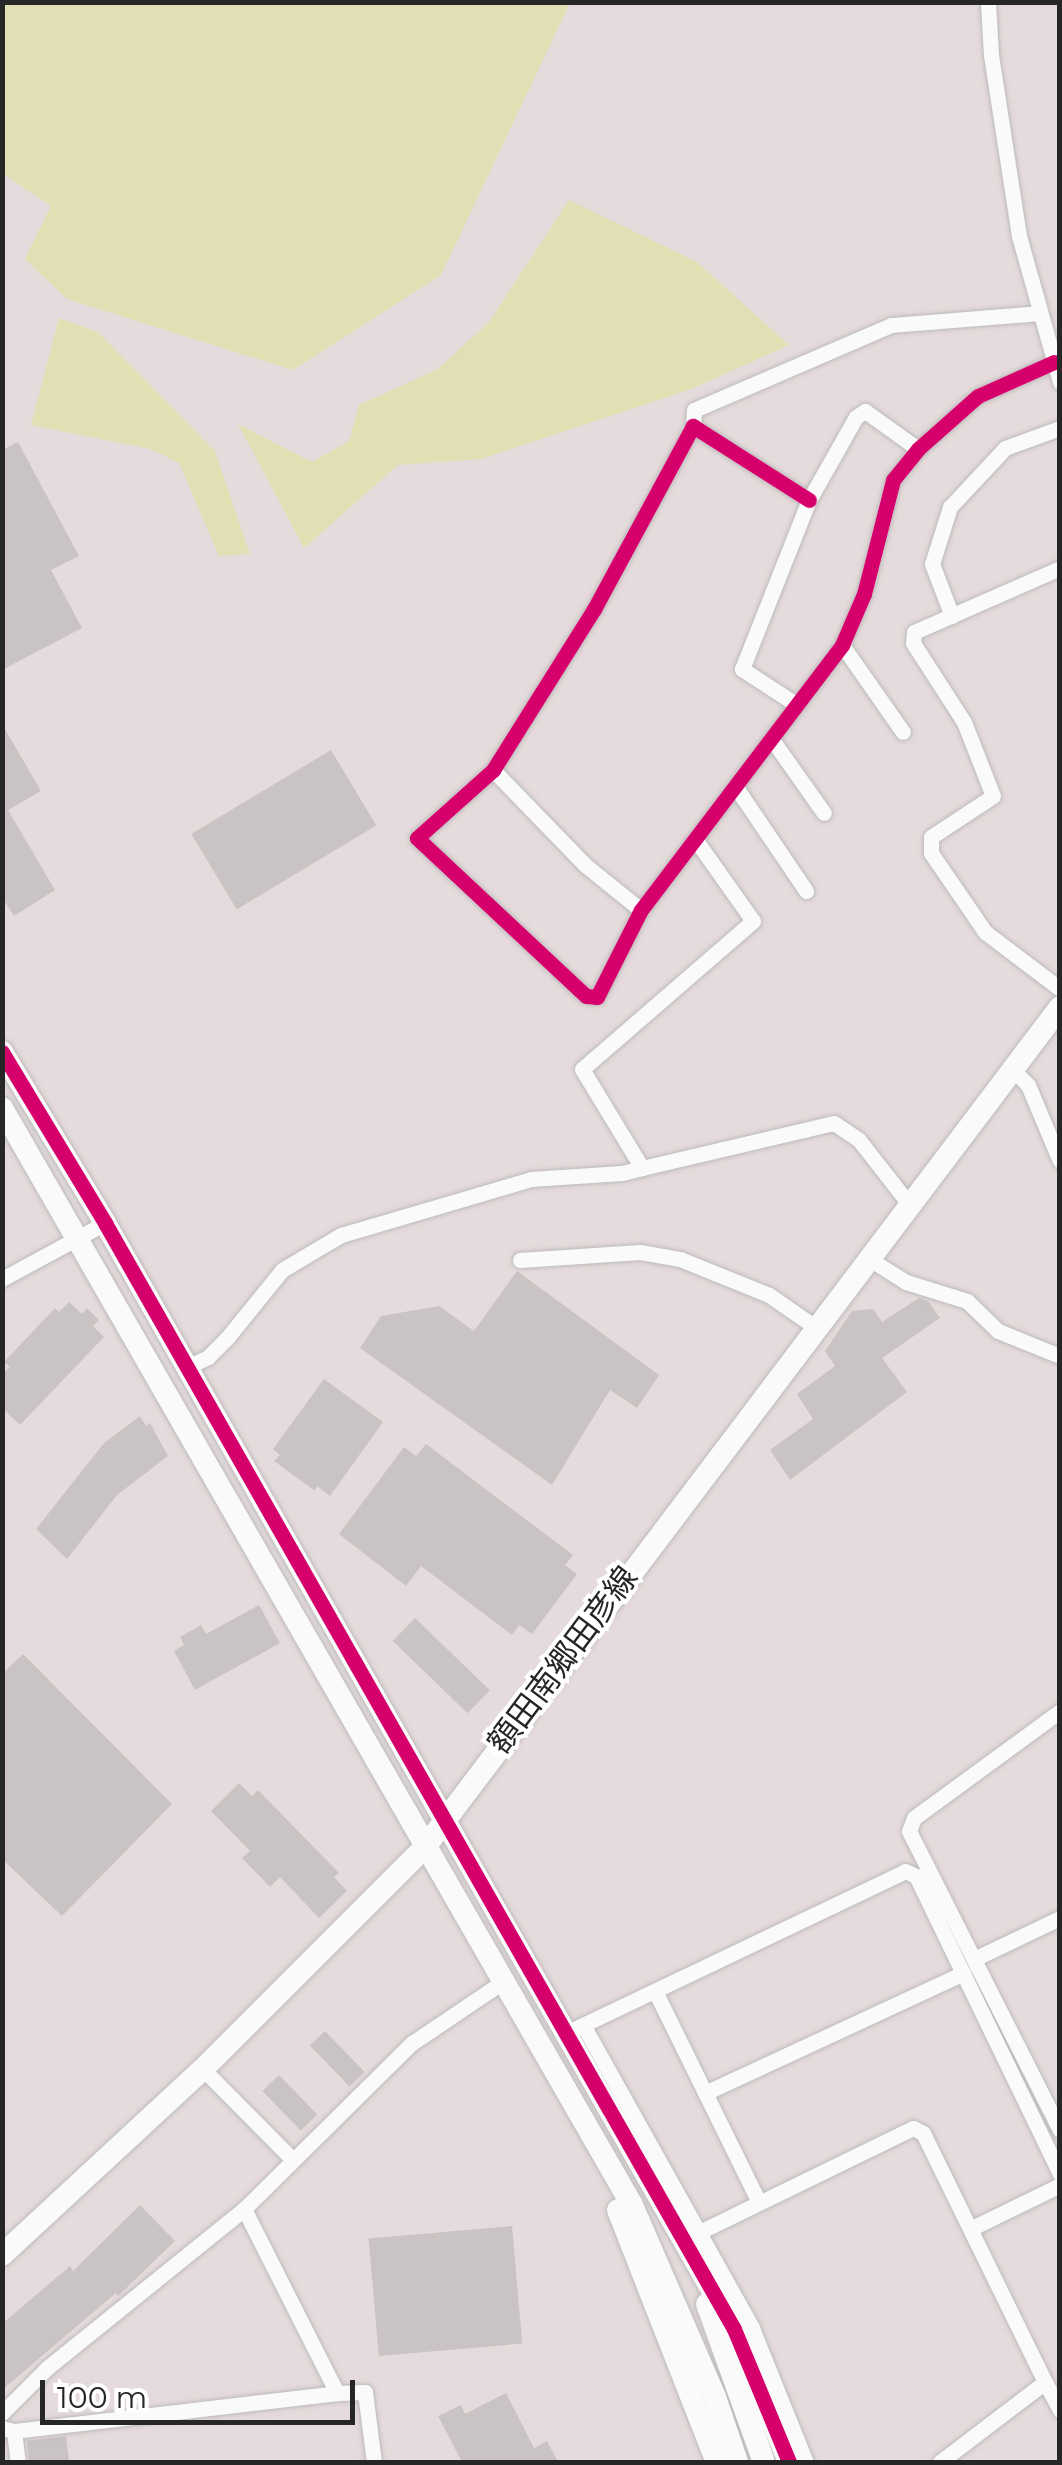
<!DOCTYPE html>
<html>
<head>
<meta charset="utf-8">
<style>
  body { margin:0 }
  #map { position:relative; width:1062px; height:2465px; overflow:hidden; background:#e6dbdc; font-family:Montserrat,"Noto Sans JP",sans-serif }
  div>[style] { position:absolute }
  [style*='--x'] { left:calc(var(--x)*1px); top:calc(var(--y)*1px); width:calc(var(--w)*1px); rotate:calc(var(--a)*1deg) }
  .green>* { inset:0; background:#e1dfb3 }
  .building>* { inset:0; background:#cac3c3; transform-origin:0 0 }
  .roads { filter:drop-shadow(0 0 2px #bdbbbb) drop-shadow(0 0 2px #bdbbbb) }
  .street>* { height:15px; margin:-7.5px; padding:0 7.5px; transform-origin:7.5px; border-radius:7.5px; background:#fbfafa }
  .secondary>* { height:22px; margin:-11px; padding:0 11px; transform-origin:11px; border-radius:11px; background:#fbfafa }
  .cycleway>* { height:15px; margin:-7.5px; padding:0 7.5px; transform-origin:7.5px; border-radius:7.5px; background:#d6006c }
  span { translate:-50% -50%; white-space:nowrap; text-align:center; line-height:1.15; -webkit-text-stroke:8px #fff; paint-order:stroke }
  .street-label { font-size:32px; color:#262626 }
  .frame { position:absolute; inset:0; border:5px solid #262626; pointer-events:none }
  .scale { position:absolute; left:40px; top:2380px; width:315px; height:45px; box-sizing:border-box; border:5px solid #262626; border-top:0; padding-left:12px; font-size:30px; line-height:35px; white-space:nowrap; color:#262626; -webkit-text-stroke:8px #fff; paint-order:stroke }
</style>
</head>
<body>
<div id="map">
  <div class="green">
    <i style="clip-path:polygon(2px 3px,3px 2px,570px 3px,441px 275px,293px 370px,67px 299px,25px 259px,51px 206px,3px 174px)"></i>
    <i style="clip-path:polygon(569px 200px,697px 262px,789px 345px,689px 390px,481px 459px,398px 465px,304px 548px,238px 424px,312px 462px,349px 441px,359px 405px,438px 369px,489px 322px)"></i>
    <i style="clip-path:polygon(59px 318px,98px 332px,215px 451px,250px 554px,219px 556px,179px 463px,151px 449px,31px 425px)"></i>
  </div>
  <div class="building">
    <i style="clip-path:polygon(18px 442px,79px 556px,51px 570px,82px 628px,2px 670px,2px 450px)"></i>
    <i style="clip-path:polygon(2px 724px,41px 791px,8px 810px,55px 890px,14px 916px,2px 897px)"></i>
    <i style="left:331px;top:750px;width:88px;height:163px;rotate:59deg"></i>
    <i style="clip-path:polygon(517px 1271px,659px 1375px,637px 1408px,610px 1390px,552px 1485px,360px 1348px,381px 1316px,439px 1306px,474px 1331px)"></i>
    <i style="clip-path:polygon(919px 1298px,928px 1301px,940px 1318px,882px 1358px,907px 1392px,790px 1480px,770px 1450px,813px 1419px,797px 1394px,835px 1366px,825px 1351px,852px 1311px,873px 1309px,882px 1322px)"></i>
    <i style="clip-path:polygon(69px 1302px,82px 1314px,87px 1308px,99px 1320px,93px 1326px,104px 1337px,20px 1425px,2px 1408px,2px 1374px,10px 1367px,4px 1362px,55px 1308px,59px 1312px)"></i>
    <i style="clip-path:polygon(324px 1379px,383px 1422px,330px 1496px,317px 1486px,315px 1491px,274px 1461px,280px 1455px,273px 1449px)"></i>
    <i style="clip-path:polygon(140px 1416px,146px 1426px,150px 1423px,168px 1456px,117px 1495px,67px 1559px,36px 1529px,104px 1443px)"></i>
    <i style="clip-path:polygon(426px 1444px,573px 1555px,565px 1565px,577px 1574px,532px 1634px,519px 1625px,512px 1635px,421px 1566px,406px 1586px,339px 1534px,404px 1447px,416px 1456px)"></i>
    <i style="clip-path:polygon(259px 1605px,280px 1643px,195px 1690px,174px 1651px,184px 1645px,180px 1637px,201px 1625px,206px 1634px)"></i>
    <i style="left:415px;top:1618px;width:104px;height:32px;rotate:44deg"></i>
    <i style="clip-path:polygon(23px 1654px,172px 1804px,62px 1916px,2px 1859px,2px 1674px)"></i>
    <i style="clip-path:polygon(239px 1783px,252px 1796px,258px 1790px,339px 1873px,334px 1877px,347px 1891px,319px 1918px,280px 1877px,270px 1887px,242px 1858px,250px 1851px,211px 1811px)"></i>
    <i style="left:325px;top:2031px;width:57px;height:21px;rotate:46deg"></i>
    <i style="left:279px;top:2075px;width:55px;height:23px;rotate:46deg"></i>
    <i style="clip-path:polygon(140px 2205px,175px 2241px,118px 2296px,116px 2293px,2px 2390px,2px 2324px,70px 2266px,73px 2271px)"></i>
    <i style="left:512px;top:2226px;width:118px;height:144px;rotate:85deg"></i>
    <i style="clip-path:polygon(506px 2393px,534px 2448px,547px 2441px,558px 2462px,462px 2462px,438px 2416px,461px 2405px,465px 2414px)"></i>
    <i style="clip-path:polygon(66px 2436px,69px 2462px,29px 2462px,27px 2441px)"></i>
  </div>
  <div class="roads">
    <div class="street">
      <i style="--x:988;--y:2;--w:53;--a:86.8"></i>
      <i style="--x:991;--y:55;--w:183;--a:81.2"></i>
      <i style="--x:1019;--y:236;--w:152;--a:74.3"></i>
      <i style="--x:693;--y:426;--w:16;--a:-86"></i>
      <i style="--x:694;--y:410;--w:215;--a:-23.3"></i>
      <i style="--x:891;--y:325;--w:149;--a:-4.6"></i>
      <i style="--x:809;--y:500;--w:138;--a:-147.5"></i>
      <i style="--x:693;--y:426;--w:208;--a:118.4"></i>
      <i style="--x:594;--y:609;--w:190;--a:122.1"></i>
      <i style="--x:493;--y:770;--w:102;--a:138.2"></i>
      <i style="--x:417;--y:838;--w:231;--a:43.1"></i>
      <i style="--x:586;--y:996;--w:11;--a:5"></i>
      <i style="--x:597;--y:997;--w:97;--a:-63.2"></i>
      <i style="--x:641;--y:910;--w:333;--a:-52.8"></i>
      <i style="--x:842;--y:645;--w:56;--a:-66.7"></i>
      <i style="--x:864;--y:594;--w:118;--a:-75.7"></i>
      <i style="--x:893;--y:480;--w:40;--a:-51"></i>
      <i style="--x:918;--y:449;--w:80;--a:-41.5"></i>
      <i style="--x:978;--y:396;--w:83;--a:-24.1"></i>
      <i style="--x:1060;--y:568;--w:159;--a:156.3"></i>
      <i style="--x:914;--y:632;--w:11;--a:95"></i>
      <i style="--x:913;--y:643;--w:94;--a:57.2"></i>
      <i style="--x:964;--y:722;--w:79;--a:68.6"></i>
      <i style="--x:993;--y:796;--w:74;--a:146.5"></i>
      <i style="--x:931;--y:837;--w:16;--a:90"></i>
      <i style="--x:931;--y:853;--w:96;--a:55.6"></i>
      <i style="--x:985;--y:932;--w:94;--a:37.2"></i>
      <i style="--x:952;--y:616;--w:56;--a:-111"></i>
      <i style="--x:932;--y:564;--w:60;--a:-72.5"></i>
      <i style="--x:950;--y:507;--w:81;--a:-47"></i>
      <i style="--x:1005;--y:448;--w:59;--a:-20"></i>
      <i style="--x:842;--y:645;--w:106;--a:55"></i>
      <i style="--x:797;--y:705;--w:66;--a:-146.8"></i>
      <i style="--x:742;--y:669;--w:182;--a:-68.4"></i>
      <i style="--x:809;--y:500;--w:95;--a:-60.5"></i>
      <i style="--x:856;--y:417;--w:11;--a:-34"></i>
      <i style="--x:865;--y:411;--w:65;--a:35.6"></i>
      <i style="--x:773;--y:741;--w:88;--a:54.7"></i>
      <i style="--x:493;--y:770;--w:132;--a:45.9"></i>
      <i style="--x:585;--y:865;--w:72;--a:38.8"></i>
      <i style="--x:735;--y:786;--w:127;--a:55.9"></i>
      <i style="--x:695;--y:839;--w:100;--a:54.7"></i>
      <i style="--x:753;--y:921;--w:226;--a:139.1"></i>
      <i style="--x:582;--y:1069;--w:116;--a:58.8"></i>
      <i style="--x:642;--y:1168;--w:197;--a:-13.2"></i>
      <i style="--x:834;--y:1123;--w:30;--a:34"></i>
      <i style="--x:859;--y:1140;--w:81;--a:52"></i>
      <i style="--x:1012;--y:1069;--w:23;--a:45"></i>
      <i style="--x:1028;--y:1085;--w:82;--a:67.2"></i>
      <i style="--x:868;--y:1258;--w:45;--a:32.3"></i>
      <i style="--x:906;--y:1282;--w:64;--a:17.3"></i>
      <i style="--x:967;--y:1301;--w:43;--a:44.1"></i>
      <i style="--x:998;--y:1331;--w:67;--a:22"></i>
      <i style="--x:520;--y:1260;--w:120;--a:-3.8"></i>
      <i style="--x:640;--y:1252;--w:41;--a:9.9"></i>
      <i style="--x:680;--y:1259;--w:96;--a:22"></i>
      <i style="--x:769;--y:1295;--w:56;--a:34.8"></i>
      <i style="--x:2;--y:1279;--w:117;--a:-28.5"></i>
      <i style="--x:187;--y:1367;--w:23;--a:-25"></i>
      <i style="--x:208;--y:1357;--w:27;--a:-45"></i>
      <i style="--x:227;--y:1338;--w:87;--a:-51"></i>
      <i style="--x:282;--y:1270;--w:69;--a:-30.7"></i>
      <i style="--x:341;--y:1235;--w:198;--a:-16.4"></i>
      <i style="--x:531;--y:1179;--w:91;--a:-3.8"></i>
      <i style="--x:622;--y:1173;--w:21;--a:-14"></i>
      <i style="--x:1060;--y:1711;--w:181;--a:143.8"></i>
      <i style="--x:914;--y:1818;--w:14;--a:111"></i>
      <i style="--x:909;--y:1831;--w:335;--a:63.2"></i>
      <i style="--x:974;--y:1959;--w:95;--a:-25.5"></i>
      <i style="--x:655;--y:1991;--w:233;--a:63.8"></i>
      <i style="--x:583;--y:2025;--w:347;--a:60.8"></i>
      <i style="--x:752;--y:2328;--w:144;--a:68.1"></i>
      <i style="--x:568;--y:2032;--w:373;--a:-25.5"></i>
      <i style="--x:905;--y:1871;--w:12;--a:24"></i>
      <i style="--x:916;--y:1876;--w:331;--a:64.2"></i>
      <i style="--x:203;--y:2069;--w:128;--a:45.3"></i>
      <i style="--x:705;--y:2093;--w:285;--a:-24.9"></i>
      <i style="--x:972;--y:2228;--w:98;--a:-26"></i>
      <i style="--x:681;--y:2241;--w:258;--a:-26"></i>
      <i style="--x:913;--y:2128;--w:11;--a:27"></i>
      <i style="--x:923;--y:2133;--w:277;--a:63.9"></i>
      <i style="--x:1045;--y:2382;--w:132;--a:142.7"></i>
      <i style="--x:1045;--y:2382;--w:32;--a:62"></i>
      <i style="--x:337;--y:2393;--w:28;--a:-2"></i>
      <i style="--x:365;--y:2392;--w:71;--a:82.7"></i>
      <i style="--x:2;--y:2413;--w:64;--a:-45"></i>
      <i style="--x:47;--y:2368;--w:253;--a:-38.9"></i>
      <i style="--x:244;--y:2209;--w:236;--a:-44.7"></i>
      <i style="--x:412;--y:2043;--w:111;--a:-34"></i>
      <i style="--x:2;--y:2428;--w:12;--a:14"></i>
      <i style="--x:14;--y:2431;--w:31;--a:83"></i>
      <i style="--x:14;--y:2431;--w:325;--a:-6.7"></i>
      <i style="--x:337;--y:2393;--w:206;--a:-116.8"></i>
    </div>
    <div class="secondary">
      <i style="--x:2;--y:1052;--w:200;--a:58.9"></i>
      <i style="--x:105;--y:1223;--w:1272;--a:60.37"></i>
      <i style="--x:734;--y:2329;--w:144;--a:67.5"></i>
      <i style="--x:2;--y:1108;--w:1265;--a:60.13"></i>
      <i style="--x:632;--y:2205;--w:209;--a:66.6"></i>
      <i style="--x:715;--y:2397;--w:69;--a:71.3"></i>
      <i style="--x:618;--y:2210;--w:271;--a:68.6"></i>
      <i style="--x:2;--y:2255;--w:274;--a:-42.8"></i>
      <i style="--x:203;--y:2069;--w:314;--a:-45"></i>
      <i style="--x:425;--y:1847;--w:1053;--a:-52.91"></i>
      <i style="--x:707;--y:2304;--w:168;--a:70.2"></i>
    </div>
  </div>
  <div class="cycleway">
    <i style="--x:809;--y:500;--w:138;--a:-147.5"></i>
    <i style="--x:693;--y:426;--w:208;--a:118.4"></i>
    <i style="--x:594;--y:609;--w:190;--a:122.1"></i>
    <i style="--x:493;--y:770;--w:102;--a:138.2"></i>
    <i style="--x:417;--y:838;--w:231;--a:43.1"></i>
    <i style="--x:586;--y:996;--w:11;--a:5"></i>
    <i style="--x:597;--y:997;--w:97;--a:-63.2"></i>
    <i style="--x:641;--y:910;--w:333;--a:-52.8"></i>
    <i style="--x:842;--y:645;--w:56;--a:-66.7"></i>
    <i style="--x:864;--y:594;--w:118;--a:-75.7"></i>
    <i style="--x:893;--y:480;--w:40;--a:-51"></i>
    <i style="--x:918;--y:449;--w:80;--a:-41.5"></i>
    <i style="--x:978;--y:396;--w:83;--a:-24.1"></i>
    <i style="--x:2;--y:1052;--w:200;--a:58.9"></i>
    <i style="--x:105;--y:1223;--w:1272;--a:60.37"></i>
    <i style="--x:734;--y:2329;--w:144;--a:67.5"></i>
  </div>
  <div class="street-label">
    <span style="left:563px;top:1660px;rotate:-53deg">額田南郷田彦線</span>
  </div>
  <div class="frame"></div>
  <div class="scale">100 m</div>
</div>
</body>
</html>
